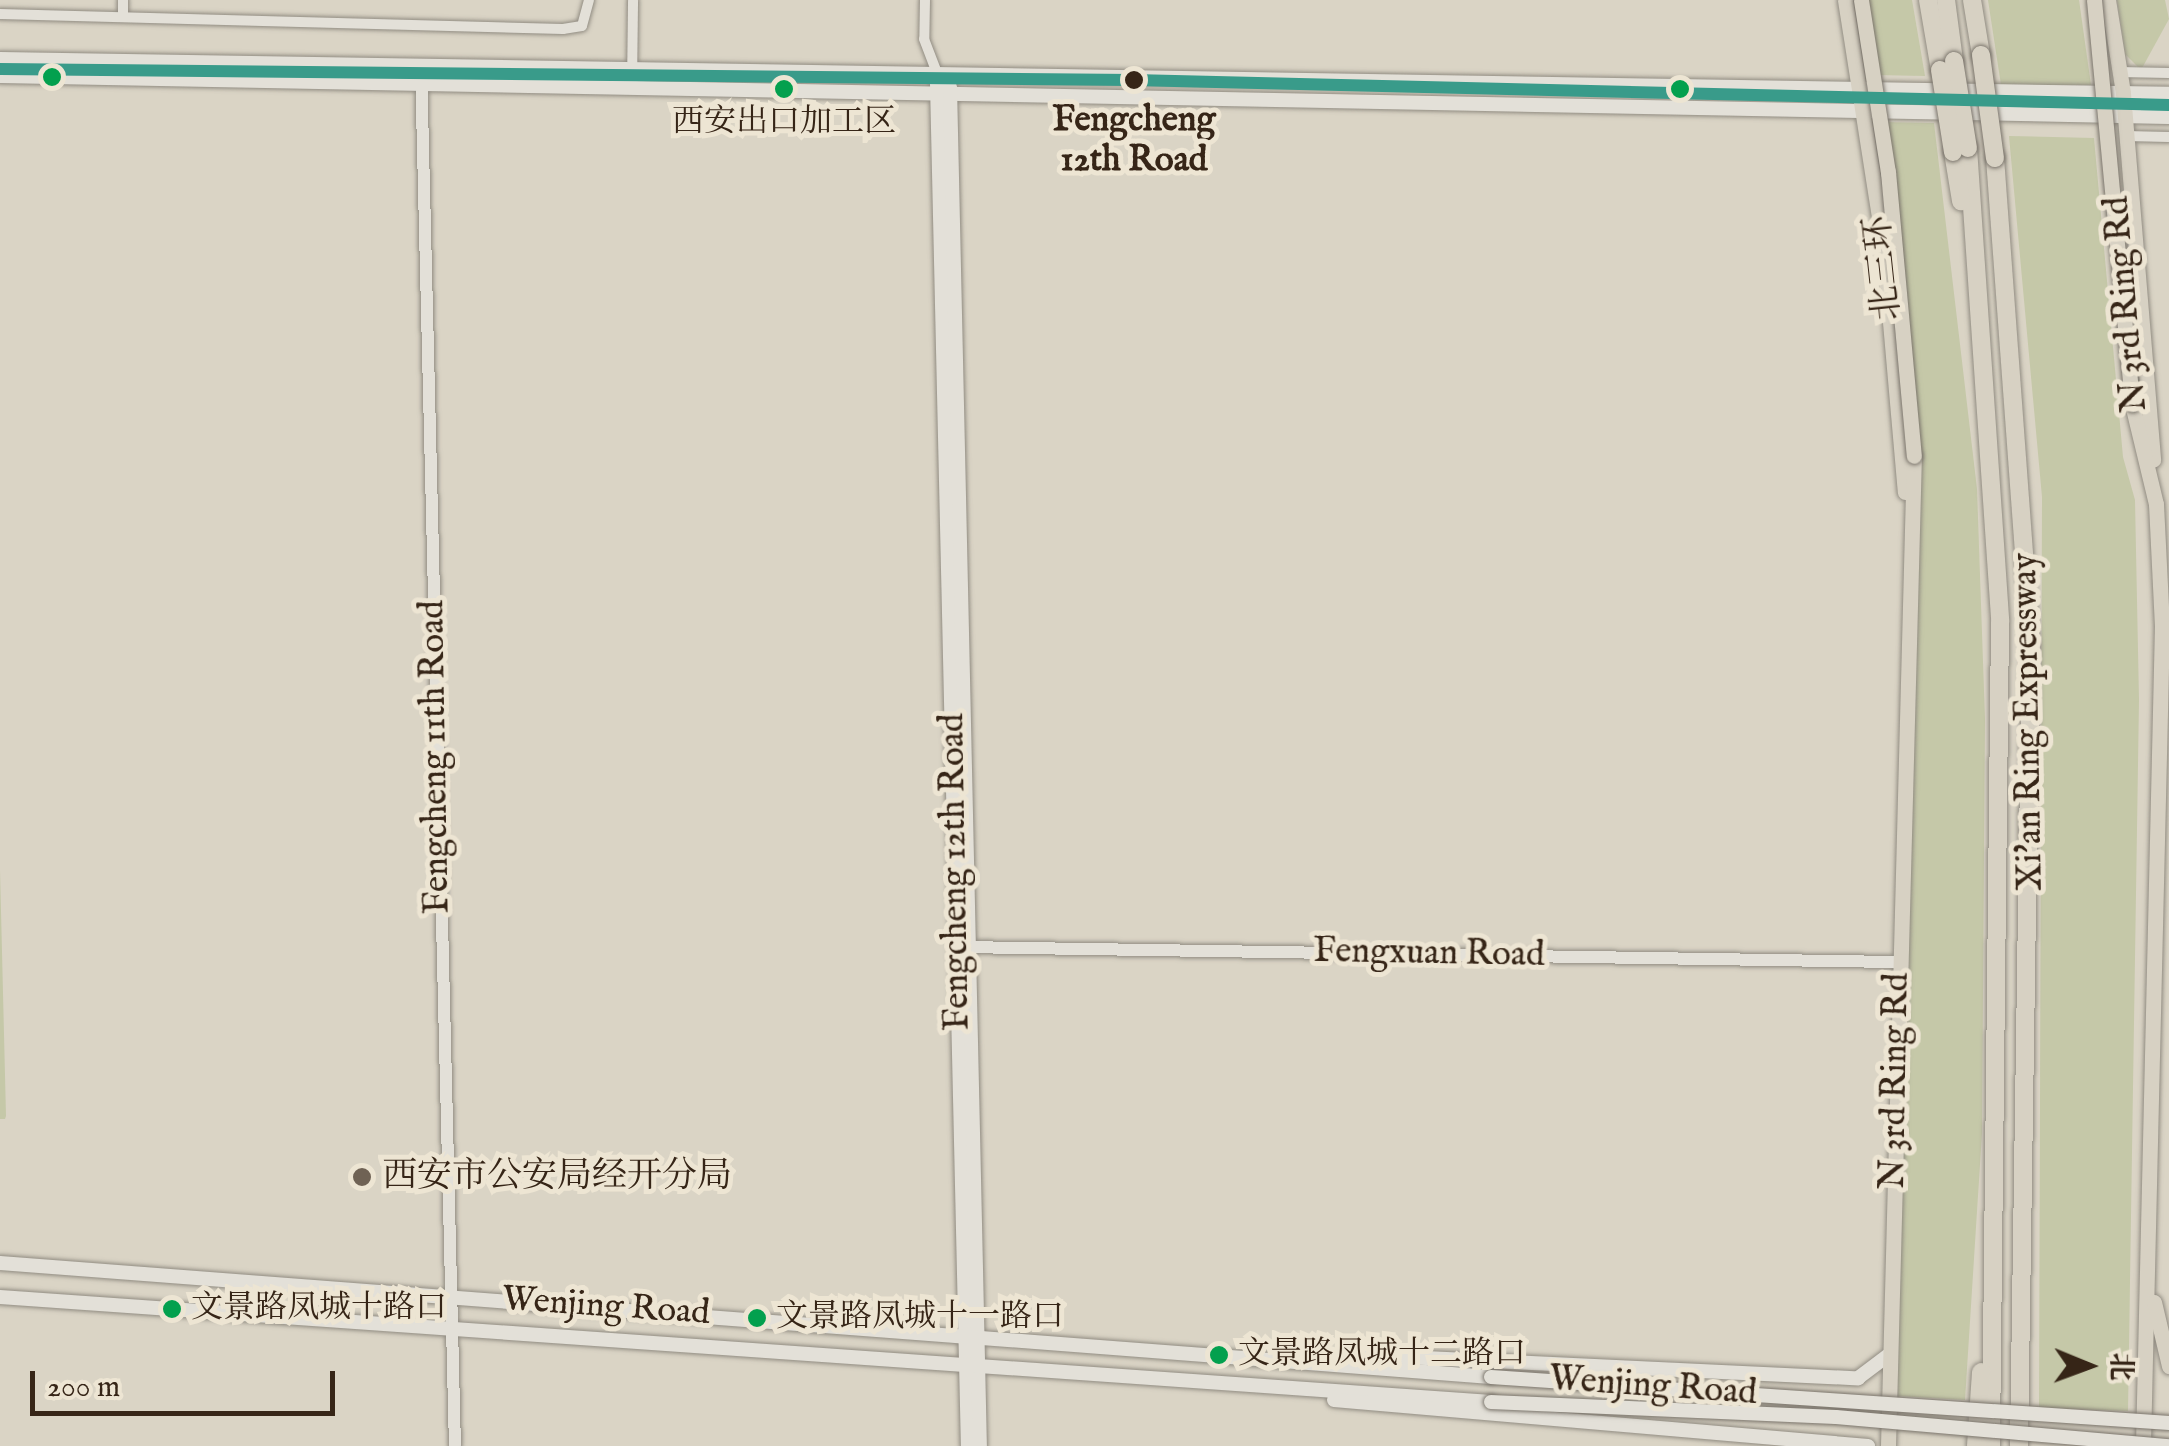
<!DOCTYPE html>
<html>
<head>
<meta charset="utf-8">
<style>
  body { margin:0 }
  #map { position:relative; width:2169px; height:1446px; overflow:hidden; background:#dad4c5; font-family:"IM FELL English","Noto Serif SC",serif }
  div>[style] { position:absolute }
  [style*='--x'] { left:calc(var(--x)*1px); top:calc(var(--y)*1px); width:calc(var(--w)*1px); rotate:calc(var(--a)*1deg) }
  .green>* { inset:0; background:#c5c8a8 }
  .roads { filter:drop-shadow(0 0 2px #918c82) drop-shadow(0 0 2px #918c82) }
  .minor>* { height:10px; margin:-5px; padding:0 5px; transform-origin:5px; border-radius:5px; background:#e3e0d8 }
  .tertiary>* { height:12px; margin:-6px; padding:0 6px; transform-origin:6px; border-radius:6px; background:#e3e0d8 }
  .secondary>* { height:14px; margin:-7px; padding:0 7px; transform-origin:7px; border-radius:7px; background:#e3e0d8 }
  .trunk>* { height:15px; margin:-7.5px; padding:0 7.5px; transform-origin:7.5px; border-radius:7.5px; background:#d7d1c3 }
  .motorway>* { height:18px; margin:-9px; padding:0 9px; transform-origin:9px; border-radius:9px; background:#d7d1c3 }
  .bridges { filter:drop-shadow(0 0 2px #7a746b) drop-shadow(0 0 2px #7a746b) }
  .secondary-bridge>* { height:14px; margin:-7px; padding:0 7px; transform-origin:7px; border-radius:7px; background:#e3e0d8 }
  .trunk-bridge>* { height:15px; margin:-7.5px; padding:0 7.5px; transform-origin:7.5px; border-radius:7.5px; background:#d7d1c3 }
  .motorway-bridge>* { height:18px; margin:-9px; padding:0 9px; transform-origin:9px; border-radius:9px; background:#d7d1c3 }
  .metro-1>* { height:12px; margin:-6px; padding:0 6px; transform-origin:6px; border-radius:6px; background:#399b8a }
  .dots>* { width:28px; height:28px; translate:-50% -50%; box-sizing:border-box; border:5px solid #ede5d3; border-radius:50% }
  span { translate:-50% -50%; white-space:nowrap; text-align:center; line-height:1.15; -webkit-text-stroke:10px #ede5d3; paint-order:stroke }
  .bus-label { font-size:32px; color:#362517 }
  .left { translate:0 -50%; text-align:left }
  .stop-label { font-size:35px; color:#362517; font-weight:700 }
  .street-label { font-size:35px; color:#362517 }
  .poi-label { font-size:35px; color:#362517 }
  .north { position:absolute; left:2039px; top:1316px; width:100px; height:100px; -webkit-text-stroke:8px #ede5d3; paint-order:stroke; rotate:91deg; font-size:28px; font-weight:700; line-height:40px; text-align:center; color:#362517 }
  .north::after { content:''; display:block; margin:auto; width:35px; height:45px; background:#362517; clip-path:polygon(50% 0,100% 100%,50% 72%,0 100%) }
  .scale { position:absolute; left:30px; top:1371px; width:305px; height:45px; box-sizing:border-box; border:5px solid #362517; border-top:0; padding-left:12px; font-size:30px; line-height:35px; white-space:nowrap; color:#362517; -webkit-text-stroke:8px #ede5d3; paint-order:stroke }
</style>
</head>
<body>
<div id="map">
  <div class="green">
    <i style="clip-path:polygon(1864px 0,1912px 0,1925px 76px,1876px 75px)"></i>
    <i style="clip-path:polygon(1988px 0,2079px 0,2091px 85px,2001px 85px)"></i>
    <i style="clip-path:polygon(2117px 0,2165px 0,2169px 19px,2141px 70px,2125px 54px)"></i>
    <i style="clip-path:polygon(1881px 122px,1934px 123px,1977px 489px,1985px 719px,1982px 1133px,1965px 1400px,1897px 1396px,1910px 566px)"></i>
    <i style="clip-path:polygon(2009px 136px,2094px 138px,2123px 457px,2135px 500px,2139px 700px,2128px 1411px,2039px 1408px,2042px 497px)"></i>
    <i style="clip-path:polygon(0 870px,6px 1116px,5px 1119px,0 1119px)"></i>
  </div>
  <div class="roads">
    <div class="minor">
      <i style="--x:925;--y:0;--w:39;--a:91"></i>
      <i style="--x:924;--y:39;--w:36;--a:69"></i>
      <i style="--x:0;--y:14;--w:563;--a:1.53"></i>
      <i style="--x:563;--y:29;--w:19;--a:-9"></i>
      <i style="--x:582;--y:26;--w:27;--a:-75"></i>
      <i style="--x:123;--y:17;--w:17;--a:-90"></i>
      <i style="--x:2119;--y:72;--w:50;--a:1.1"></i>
      <i style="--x:632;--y:86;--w:86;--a:-89.3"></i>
      <i style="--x:2126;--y:136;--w:43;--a:1.3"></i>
    </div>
    <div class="tertiary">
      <i style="--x:421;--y:67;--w:1379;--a:88.59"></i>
      <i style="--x:961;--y:947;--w:938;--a:0.92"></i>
    </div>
    <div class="secondary">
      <i style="--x:0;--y:59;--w:2169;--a:0.92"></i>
      <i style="--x:0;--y:76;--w:2169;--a:1.08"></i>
      <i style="--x:937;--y:84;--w:1362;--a:88.7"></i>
      <i style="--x:950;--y:87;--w:1359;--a:88.74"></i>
      <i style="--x:0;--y:1263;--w:1495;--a:4.37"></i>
      <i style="--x:0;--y:1297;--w:1495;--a:4.03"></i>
      <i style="--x:1348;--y:1359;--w:35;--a:-5"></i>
      <i style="--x:1383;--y:1356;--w:476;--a:2.7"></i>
      <i style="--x:1858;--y:1378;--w:39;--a:-37"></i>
      <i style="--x:1334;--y:1400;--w:536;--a:4.92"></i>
    </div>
    <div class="trunk">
      <i style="--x:1845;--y:0;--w:245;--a:81.1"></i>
      <i style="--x:1883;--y:242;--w:251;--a:85"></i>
      <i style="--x:2108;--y:0;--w:94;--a:80.8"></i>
      <i style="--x:2123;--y:93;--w:368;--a:85.3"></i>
      <i style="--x:2132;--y:404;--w:103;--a:76.5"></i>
      <i style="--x:2156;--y:504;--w:121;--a:87.2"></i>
      <i style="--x:2162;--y:625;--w:821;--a:91.33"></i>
      <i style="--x:2154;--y:1302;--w:66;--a:76.8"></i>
      <i style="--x:1888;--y:1446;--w:990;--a:-88.5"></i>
    </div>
    <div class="motorway">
      <i style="--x:1928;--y:0;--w:71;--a:80.3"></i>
      <i style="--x:1946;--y:0;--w:62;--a:82.5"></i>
      <i style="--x:1972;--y:0;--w:56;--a:80.7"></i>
      <i style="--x:1968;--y:148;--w:475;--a:86.1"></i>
      <i style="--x:2000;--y:622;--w:824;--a:90.63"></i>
      <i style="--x:1953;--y:152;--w:50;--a:80.7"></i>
      <i style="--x:1995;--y:158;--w:486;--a:85.8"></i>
      <i style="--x:2031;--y:643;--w:803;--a:90.86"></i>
      <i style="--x:1976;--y:1446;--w:74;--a:-86.1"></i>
    </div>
  </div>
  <div class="bridges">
    <div class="secondary-bridge">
      <i style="--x:1491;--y:1377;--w:680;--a:3.88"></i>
      <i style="--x:1491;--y:1402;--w:345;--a:2.5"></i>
      <i style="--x:1836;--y:1417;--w:334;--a:5"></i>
    </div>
    <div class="trunk-bridge">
      <i style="--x:1861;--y:0;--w:174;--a:81.1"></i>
      <i style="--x:1888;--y:172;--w:285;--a:84.8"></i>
      <i style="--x:2094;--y:0;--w:406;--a:84.6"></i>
    </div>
    <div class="motorway-bridge">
      <i style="--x:1981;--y:55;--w:104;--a:82.3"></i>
      <i style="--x:1954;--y:61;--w:88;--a:80.9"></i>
      <i style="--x:1940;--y:70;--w:83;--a:81"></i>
    </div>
  </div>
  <div class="metro-1">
    <i style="--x:0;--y:69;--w:1133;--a:0.56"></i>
    <i style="--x:1133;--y:80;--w:1036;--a:1.38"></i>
  </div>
  <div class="dots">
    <i style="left:52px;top:77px;background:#03a04e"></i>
    <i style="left:1134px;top:80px;background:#362517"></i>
    <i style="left:784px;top:89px;background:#03a04e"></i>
    <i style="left:1680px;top:89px;background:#03a04e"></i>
    <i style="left:362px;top:1177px;background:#6f6254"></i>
    <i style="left:172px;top:1309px;background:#03a04e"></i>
    <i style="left:757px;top:1318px;background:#03a04e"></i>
    <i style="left:1219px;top:1355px;background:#03a04e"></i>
  </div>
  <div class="bus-label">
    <span style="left:784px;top:123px">西安出口加工区</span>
    <span class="left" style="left:191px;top:1309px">文景路凤城十路口</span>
    <span class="left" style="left:776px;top:1318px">文景路凤城十一路口</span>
    <span class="left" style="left:1238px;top:1355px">文景路凤城十二路口</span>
  </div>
  <div class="stop-label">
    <span style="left:1134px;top:141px">Fengcheng<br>12th Road</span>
  </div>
  <div class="street-label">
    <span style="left:1884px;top:268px;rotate:-96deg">北三环</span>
    <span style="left:2127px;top:304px;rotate:-95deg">N 3rd Ring Rd</span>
    <span style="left:2029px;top:722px;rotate:-91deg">Xi'an Ring Expressway</span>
    <span style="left:436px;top:757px;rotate:-91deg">Fengcheng 11th Road</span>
    <span style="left:956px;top:872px;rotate:-91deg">Fengcheng 12th Road</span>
    <span style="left:1429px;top:954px;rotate:1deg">Fengxuan Road</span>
    <span style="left:1896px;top:1081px;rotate:-89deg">N 3rd Ring Rd</span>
    <span style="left:606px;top:1307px;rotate:4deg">Wenjing Road</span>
    <span style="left:1653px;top:1387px;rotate:4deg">Wenjing Road</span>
  </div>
  <div class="poi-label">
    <span class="left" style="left:382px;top:1177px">西安市公安局经开分局</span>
  </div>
  <div class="north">北</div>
  <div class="scale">200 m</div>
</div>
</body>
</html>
